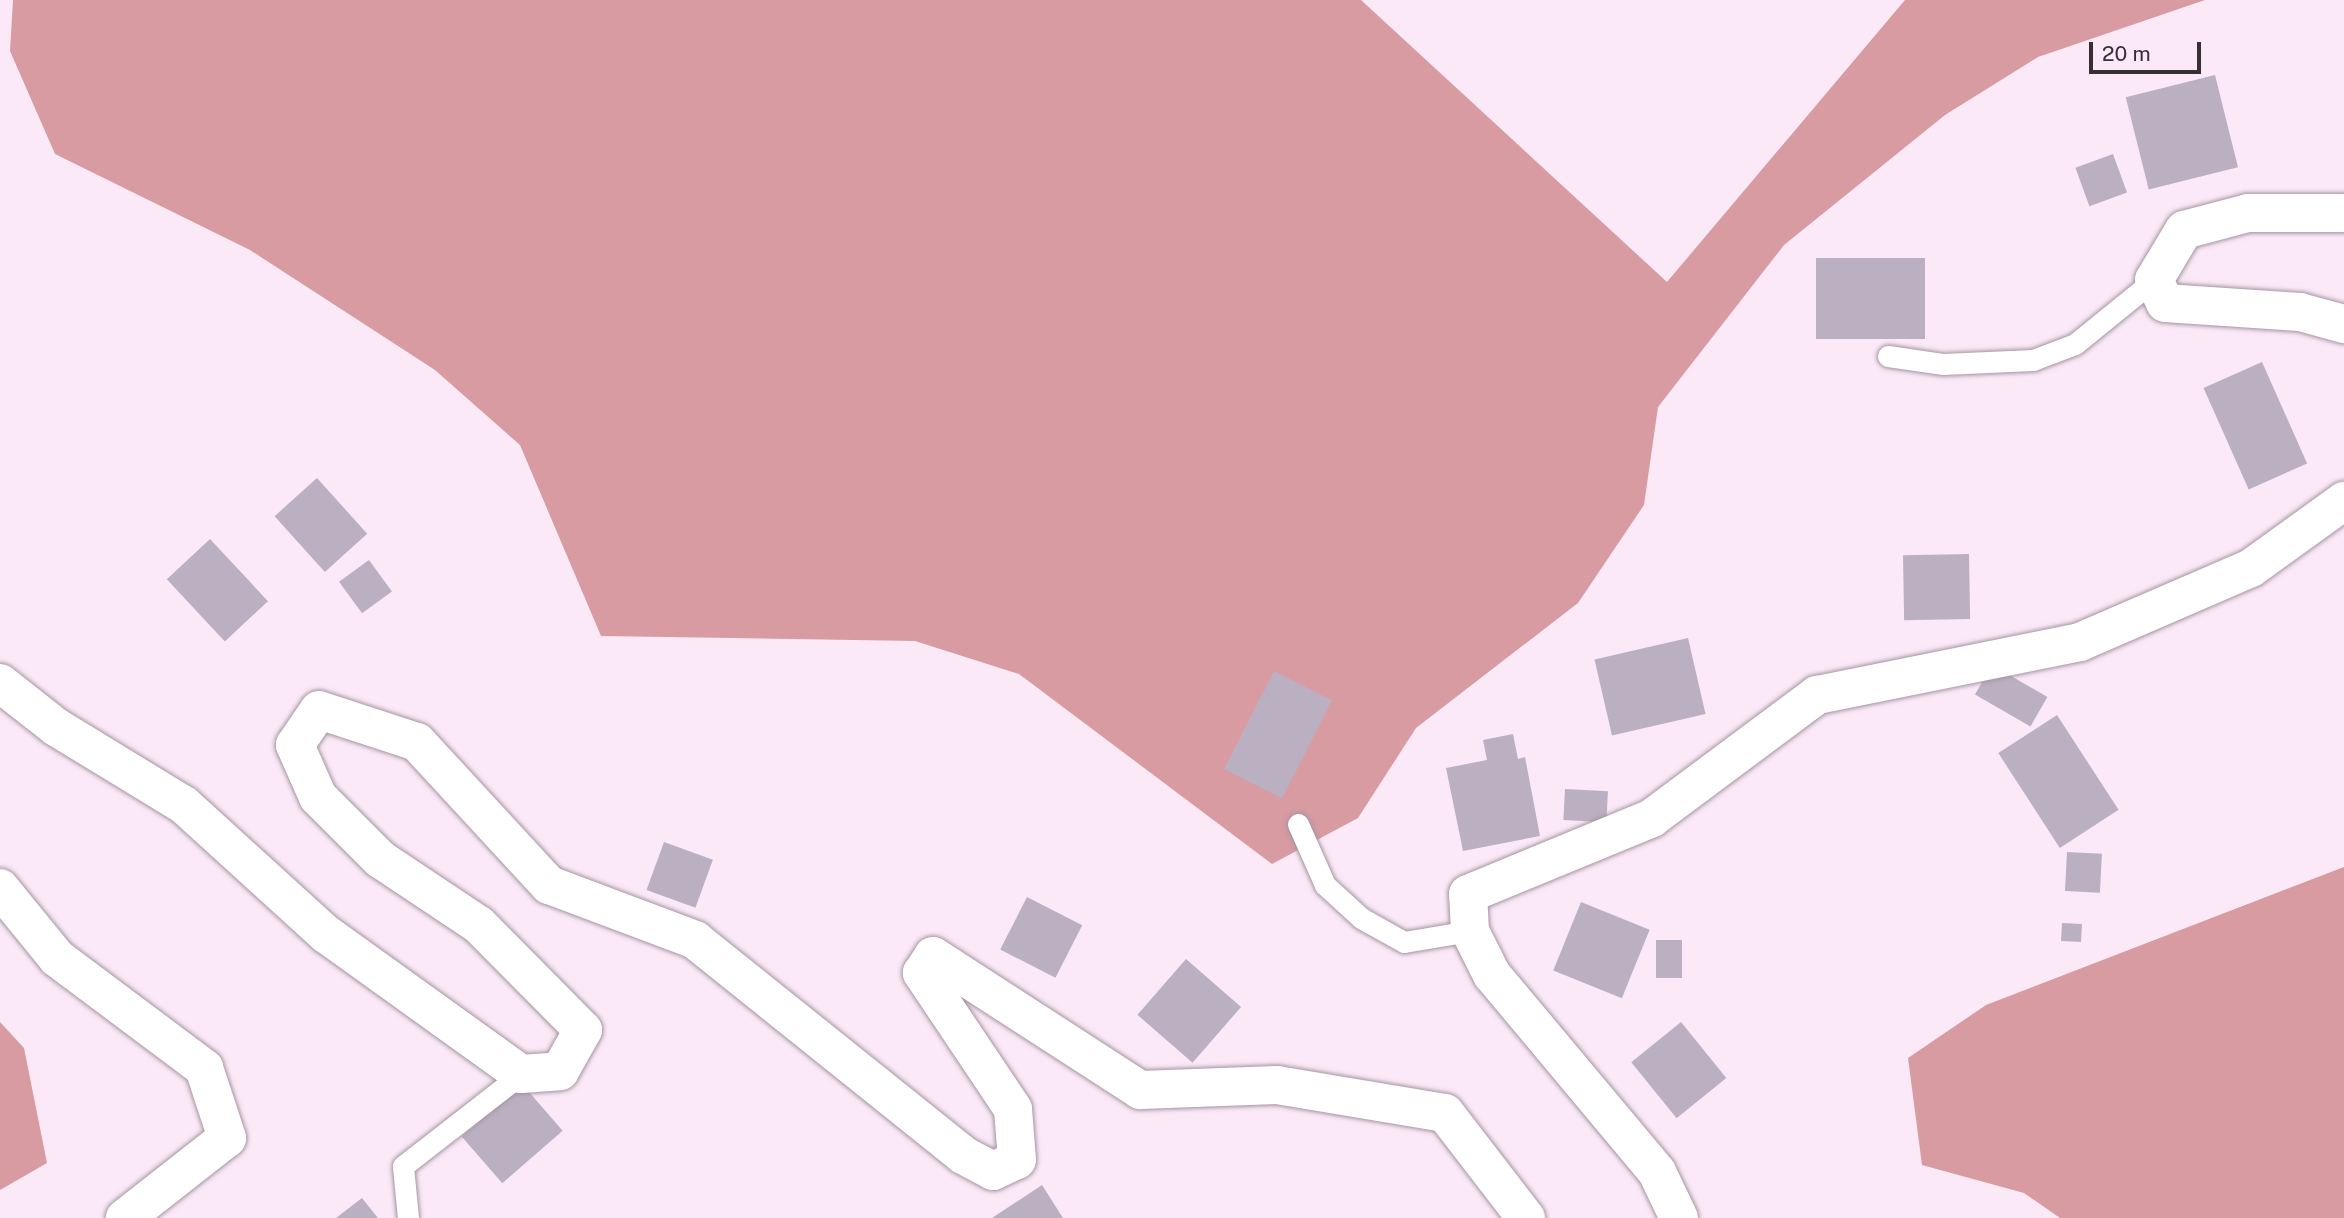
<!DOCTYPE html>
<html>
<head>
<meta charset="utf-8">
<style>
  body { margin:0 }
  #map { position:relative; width:2344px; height:1218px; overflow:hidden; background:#fbe9f7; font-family:"Public Sans",sans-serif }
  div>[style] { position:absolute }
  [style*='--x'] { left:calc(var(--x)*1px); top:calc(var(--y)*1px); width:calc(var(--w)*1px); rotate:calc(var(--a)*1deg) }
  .forest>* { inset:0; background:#d79ba1 }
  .building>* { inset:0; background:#bbb0c1; transform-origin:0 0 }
  .roads { filter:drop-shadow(0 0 2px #a594a2) drop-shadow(0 0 2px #a594a2) }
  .service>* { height:21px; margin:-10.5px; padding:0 10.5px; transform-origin:10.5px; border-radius:10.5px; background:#fff }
  .minor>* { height:38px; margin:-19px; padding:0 19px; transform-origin:19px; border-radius:19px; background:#fff }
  span { translate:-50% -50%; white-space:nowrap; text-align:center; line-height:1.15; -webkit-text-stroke:7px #fbe9f7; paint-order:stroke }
  .scale { position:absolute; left:2089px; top:42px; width:112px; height:32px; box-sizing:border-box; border:4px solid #362f34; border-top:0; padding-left:9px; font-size:21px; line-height:24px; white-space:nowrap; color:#362f34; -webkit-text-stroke:5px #fbe9f7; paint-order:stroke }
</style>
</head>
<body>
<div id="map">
  <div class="forest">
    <i style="clip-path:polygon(13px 0,1361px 0,1667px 282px,1905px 0,2205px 0,2038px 57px,1945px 115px,1784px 245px,1658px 407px,1644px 505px,1578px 603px,1416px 728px,1358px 818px,1272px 864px,1019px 674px,915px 641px,601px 636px,520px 445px,435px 370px,250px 250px,55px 154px,10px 51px)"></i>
    <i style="clip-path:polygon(2344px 867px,2344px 1218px,2060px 1218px,2024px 1193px,1922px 1165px,1908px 1058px,1986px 1005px)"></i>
    <i style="clip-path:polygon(0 1022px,24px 1048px,47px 1163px,0 1190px)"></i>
  </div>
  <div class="building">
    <i style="left:2215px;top:75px;width:95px;height:92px;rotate:76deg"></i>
    <i style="left:2113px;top:154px;width:41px;height:40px;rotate:70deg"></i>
    <i style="left:1816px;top:258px;width:109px;height:81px"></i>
    <i style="left:2262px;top:362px;width:111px;height:64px;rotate:66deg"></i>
    <i style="left:317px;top:478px;width:75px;height:57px;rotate:48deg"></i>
    <i style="left:210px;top:539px;width:85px;height:59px;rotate:47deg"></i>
    <i style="left:1969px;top:554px;width:65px;height:66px;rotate:89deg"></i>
    <i style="left:369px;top:560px;width:39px;height:37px;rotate:54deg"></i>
    <i style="left:1688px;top:638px;width:78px;height:96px;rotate:77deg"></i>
    <i style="left:1992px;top:665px;width:64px;height:34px;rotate:30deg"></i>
    <i style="left:1274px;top:671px;width:65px;height:110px;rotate:27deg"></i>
    <i style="left:2057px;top:715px;width:113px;height:70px;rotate:57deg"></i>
    <i style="clip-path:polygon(1513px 734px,1518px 759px,1525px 757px,1540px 836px,1463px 851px,1446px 768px,1487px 760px,1483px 740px)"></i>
    <i style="left:1565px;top:789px;width:43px;height:31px;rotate:3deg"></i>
    <i style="left:664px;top:842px;width:52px;height:51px;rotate:20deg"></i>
    <i style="left:2067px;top:852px;width:35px;height:39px;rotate:3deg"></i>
    <i style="left:1027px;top:897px;width:62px;height:59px;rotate:27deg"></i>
    <i style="left:1581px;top:902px;width:74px;height:74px;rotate:22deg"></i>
    <i style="left:2062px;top:923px;width:20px;height:18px;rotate:3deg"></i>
    <i style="left:1656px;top:940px;width:26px;height:38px"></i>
    <i style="left:1186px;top:959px;width:73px;height:74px;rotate:41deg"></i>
    <i style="left:1681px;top:1022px;width:72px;height:64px;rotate:51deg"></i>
    <i style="left:522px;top:1084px;width:62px;height:80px;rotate:49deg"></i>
    <i style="clip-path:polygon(1042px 1185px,1063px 1218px,992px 1218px)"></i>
    <i style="clip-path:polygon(362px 1198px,378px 1218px,336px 1218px)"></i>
  </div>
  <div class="roads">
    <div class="service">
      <i style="--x:1888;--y:356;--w:56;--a:8.3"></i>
      <i style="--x:1943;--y:364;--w:90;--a:-2.5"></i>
      <i style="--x:2033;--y:360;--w:45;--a:-20.9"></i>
      <i style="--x:2075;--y:344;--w:102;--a:-39"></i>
      <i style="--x:1298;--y:824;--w:67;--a:66.1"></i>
      <i style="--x:1325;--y:885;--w:49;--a:42.5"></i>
      <i style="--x:1361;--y:918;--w:49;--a:29.2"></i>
      <i style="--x:1404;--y:942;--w:67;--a:-9.5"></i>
      <i style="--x:408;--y:1218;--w:52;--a:-95.5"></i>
      <i style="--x:403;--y:1166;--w:150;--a:-37.9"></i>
    </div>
    <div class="minor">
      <i style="--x:2344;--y:213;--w:96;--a:180"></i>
      <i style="--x:2248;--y:213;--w:66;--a:165.1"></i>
      <i style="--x:2184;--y:230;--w:58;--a:121"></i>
      <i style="--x:2154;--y:280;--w:25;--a:64"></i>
      <i style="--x:2165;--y:303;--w:135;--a:3.8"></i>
      <i style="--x:2300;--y:312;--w:46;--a:15.3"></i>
      <i style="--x:0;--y:683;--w:71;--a:38.2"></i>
      <i style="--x:56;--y:727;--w:150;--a:31.4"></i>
      <i style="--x:184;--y:805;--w:192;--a:42.3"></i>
      <i style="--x:326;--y:934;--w:240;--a:35.7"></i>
      <i style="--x:521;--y:1074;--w:39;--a:-4"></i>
      <i style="--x:560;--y:1071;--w:47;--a:-60.7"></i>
      <i style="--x:583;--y:1030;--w:148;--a:-134.7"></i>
      <i style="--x:479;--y:925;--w:119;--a:-146.3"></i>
      <i style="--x:380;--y:859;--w:88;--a:-135"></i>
      <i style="--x:318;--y:797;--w:57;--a:-113.9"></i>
      <i style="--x:295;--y:745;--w:42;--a:-55.6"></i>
      <i style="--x:319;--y:710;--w:103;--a:18.1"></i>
      <i style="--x:417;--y:742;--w:195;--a:47.3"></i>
      <i style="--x:549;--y:885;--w:156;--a:20.6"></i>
      <i style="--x:695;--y:940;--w:344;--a:38.7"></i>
      <i style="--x:963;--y:1155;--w:34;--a:28"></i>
      <i style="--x:993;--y:1171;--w:26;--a:-25"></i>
      <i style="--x:1017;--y:1160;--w:51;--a:-94.5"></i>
      <i style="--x:1013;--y:1109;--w:164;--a:-123.8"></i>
      <i style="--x:922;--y:973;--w:20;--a:-57"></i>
      <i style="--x:933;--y:956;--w:247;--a:32.9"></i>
      <i style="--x:1140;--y:1090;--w:137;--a:-2.1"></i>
      <i style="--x:1277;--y:1085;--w:170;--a:9.5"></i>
      <i style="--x:1445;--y:1113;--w:133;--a:52.4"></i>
      <i style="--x:0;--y:888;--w:90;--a:50.8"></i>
      <i style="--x:57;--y:958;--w:184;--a:36.8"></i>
      <i style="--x:204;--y:1068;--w:74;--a:71.8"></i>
      <i style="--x:227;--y:1138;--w:130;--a:141.9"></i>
      <i style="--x:1679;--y:1218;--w:51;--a:-115.6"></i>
      <i style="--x:1657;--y:1172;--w:257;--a:-129.9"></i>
      <i style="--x:1492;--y:975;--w:49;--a:-116.6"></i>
      <i style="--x:1470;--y:931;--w:37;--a:-93"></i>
      <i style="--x:1468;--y:894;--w:199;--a:-22.4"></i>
      <i style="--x:1652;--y:818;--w:206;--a:-36.7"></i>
      <i style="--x:1817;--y:695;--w:268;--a:-11.4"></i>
      <i style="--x:2080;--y:642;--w:186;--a:-23.4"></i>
      <i style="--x:2251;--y:568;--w:115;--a:-35.8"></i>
    </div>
  </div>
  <div class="scale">20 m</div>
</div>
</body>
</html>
